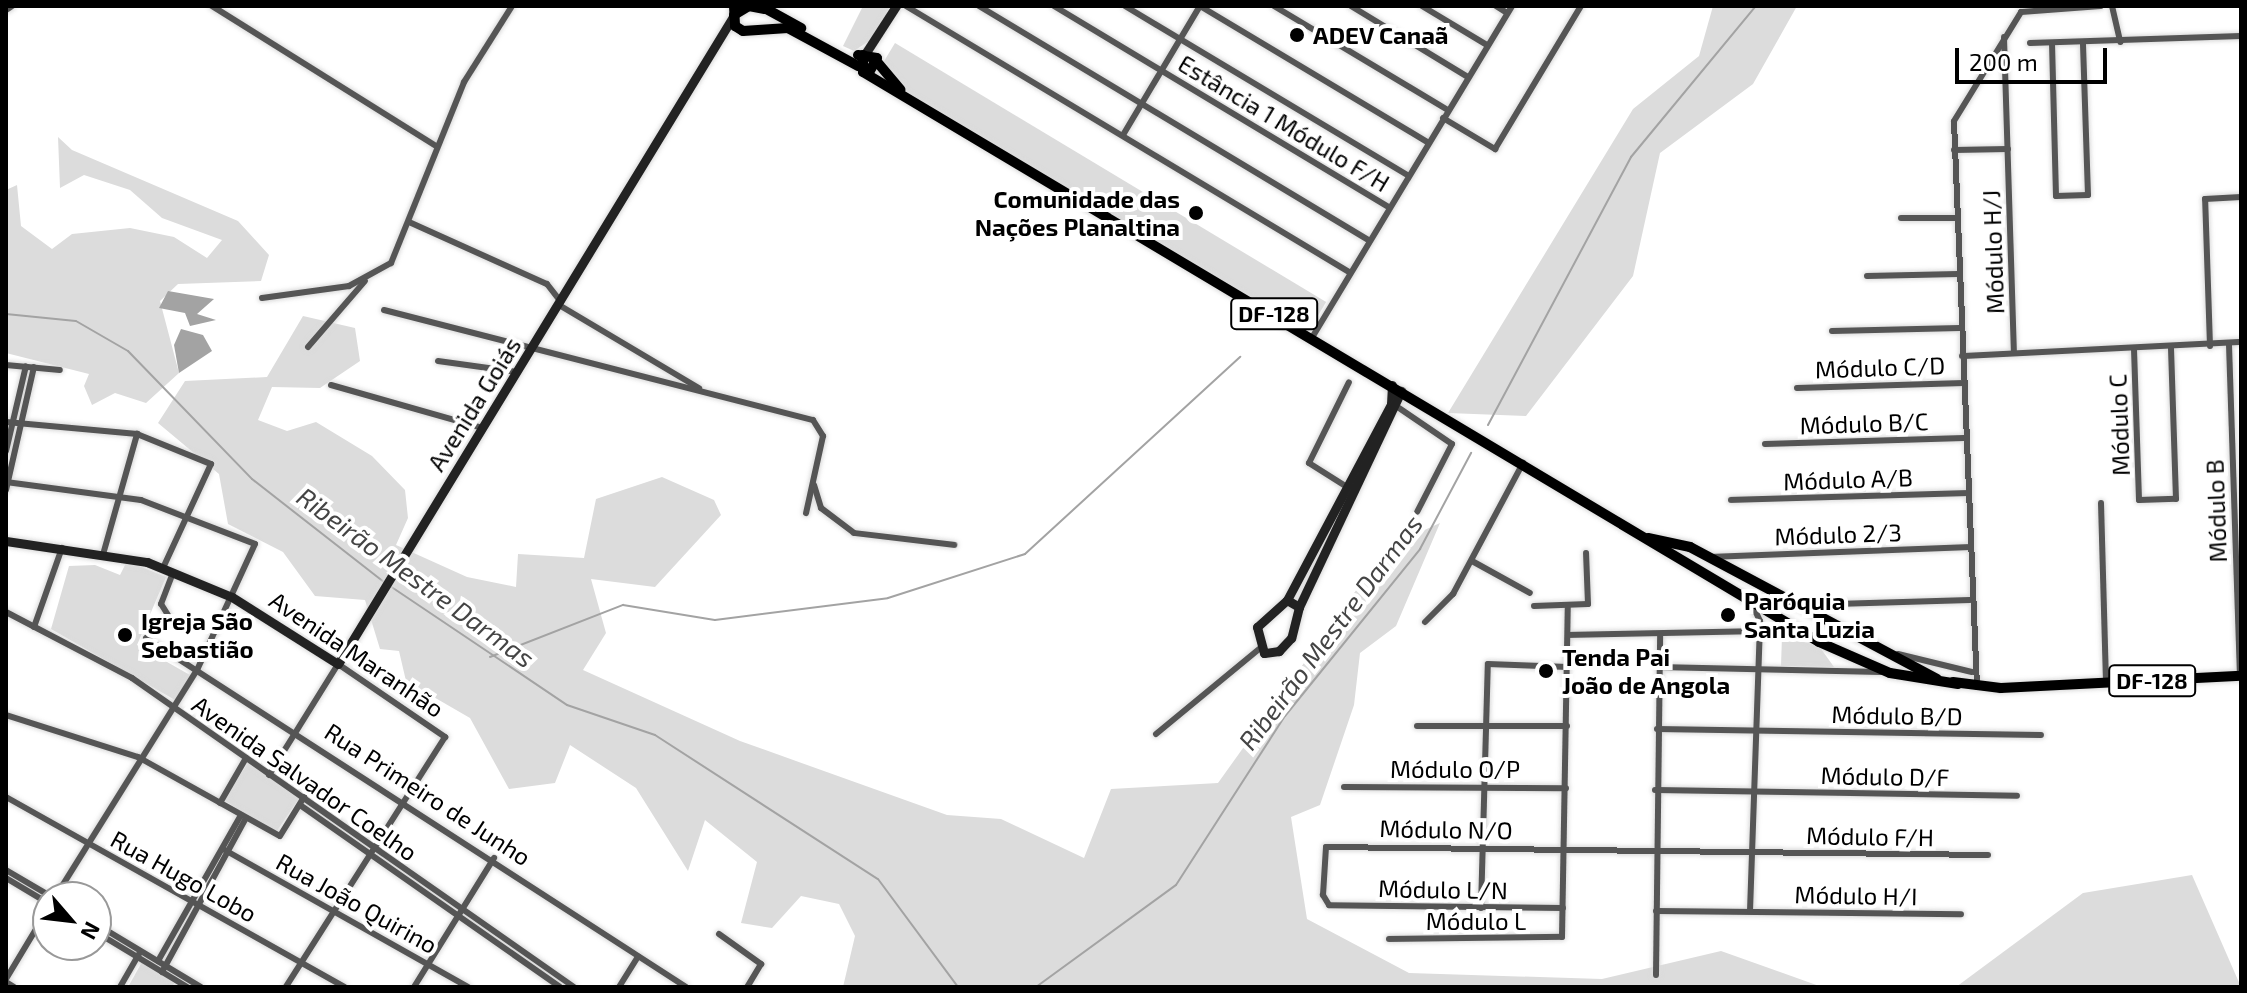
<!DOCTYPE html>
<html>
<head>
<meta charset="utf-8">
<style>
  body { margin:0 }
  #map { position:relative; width:2247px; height:993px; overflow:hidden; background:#fff; font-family:"Exo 2",sans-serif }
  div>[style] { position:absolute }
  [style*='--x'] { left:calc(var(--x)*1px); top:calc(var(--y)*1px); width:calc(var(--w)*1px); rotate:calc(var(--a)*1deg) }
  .green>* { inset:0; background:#dcdcdc; transform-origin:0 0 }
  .water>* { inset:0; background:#a3a3a3 }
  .stream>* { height:2px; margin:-1px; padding:0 1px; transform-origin:1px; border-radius:1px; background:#a3a3a3 }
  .roads { filter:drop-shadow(0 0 2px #dbdbdb) drop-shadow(0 0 2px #dbdbdb) }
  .street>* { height:6px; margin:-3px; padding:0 3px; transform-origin:3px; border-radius:3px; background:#555 }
  .secondary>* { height:9px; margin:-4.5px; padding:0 4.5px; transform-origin:4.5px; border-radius:4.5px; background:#222 }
  .primary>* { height:10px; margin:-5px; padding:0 5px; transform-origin:5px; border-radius:5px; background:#000 }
  .dots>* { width:22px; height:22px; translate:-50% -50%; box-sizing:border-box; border:4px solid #fff; border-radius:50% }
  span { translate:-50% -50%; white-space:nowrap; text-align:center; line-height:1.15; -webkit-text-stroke:8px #fff; paint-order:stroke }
  .shield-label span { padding:2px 6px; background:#fff; border:2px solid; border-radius:6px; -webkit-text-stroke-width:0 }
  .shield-label { font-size:22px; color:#000; font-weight:700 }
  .poi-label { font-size:24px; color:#000; font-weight:700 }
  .left { translate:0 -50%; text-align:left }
  .right { translate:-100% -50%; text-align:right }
  .street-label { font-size:24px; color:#000 }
  .water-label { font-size:26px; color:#444; font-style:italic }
  .frame { position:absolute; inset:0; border:8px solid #000; pointer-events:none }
  .north { position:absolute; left:32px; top:881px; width:80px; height:80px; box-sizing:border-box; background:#fff; border:2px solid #999; border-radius:50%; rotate:118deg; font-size:22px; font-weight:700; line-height:32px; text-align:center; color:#000 }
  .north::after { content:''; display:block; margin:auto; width:28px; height:36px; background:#000; clip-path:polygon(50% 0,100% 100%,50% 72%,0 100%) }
  .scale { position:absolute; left:1955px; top:48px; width:152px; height:36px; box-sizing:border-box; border:4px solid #000; border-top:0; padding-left:10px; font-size:24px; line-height:28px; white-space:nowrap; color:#000; -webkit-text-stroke:6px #fff; paint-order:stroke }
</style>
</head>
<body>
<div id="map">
  <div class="green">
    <i style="clip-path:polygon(863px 6px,890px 6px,875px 37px,854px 51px,843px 46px)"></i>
    <i style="clip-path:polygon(1713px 6px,1797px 6px,1753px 84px,1660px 153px,1633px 276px,1526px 416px,1448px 413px,1633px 109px,1699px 56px)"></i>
    <i style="left:895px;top:43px;width:503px;height:36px;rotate:31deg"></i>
    <i style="clip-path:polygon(58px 137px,72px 150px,238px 221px,269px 255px,261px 281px,178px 284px,160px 301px,179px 373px,146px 403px,115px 393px,92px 405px,84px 386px,89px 374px,6px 353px,6px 190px,17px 185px,21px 226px,52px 249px,72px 234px,130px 228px,174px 237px,207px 258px,222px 240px,162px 218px,130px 190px,84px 175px,60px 188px)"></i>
    <i style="clip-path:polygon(303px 316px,355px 328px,360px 361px,320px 388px,272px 387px,258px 420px,287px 431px,316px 422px,372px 456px,405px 490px,408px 518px,396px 545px,467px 577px,516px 587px,518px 554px,584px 558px,596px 499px,662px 477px,714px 500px,721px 515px,655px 587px,591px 579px,606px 633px,583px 670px,740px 741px,947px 815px,1001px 819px,1084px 858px,1111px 789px,1218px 783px,1387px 547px,1440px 523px,1396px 626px,1360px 653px,1354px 705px,1320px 805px,1291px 817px,1307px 919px,1409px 973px,1602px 979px,1721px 951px,1822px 987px,843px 987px,855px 936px,839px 904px,801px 896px,772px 928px,741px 923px,757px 862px,705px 820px,688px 871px,636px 788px,570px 745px,555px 783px,509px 789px,470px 718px,406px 681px,399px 651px,380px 649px,365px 600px,315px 596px,283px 552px,228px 524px,219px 474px,158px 423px,185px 381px,267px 377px)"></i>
    <i style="clip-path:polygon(127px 561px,166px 577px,137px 645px,190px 675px,175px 700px,51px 629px,69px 566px,95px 565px,120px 575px)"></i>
    <i style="clip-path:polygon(1782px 636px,1819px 646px,1834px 667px,1781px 666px)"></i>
    <i style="left:248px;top:763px;width:62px;height:44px;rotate:34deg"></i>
    <i style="clip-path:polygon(2192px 875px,2241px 987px,1956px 987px,2083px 893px)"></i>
    <i style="clip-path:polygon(142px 962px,175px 982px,172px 987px,128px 987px)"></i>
  </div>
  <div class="water">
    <i style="clip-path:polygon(168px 291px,214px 299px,197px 314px,216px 320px,190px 326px,185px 313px,159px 308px)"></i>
    <i style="clip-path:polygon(181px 329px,203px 335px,212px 351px,179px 373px,174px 345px)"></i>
  </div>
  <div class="stream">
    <i style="--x:6;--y:314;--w:70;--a:5.7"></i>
    <i style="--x:76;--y:321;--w:60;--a:30"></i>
    <i style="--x:128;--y:351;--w:178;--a:45.9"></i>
    <i style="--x:252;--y:479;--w:167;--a:38"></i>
    <i style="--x:1488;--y:425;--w:304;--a:-61.9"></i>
    <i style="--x:1631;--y:157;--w:196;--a:-50.4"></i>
    <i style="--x:390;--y:586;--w:213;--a:33.9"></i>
    <i style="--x:567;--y:705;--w:93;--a:18.8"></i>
    <i style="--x:655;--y:735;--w:265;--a:32.9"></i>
    <i style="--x:878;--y:879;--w:134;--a:53.5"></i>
    <i style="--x:490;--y:657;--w:143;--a:-21.4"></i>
    <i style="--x:623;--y:605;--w:93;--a:9.3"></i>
    <i style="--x:715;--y:620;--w:174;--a:-7.2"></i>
    <i style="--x:888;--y:598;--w:144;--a:-17.8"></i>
    <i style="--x:1025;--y:554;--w:292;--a:-42.5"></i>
    <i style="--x:1036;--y:987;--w:173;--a:-36.1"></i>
    <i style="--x:1176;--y:885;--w:201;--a:-57.2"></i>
    <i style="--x:1285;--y:716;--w:215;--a:-51"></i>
    <i style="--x:1420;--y:549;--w:109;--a:-62"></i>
  </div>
  <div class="roads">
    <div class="street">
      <i style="--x:212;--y:6;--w:264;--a:32"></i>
      <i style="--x:906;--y:6;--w:517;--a:30.98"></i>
      <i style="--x:979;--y:6;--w:454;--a:31"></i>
      <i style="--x:1054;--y:6;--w:390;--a:31"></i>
      <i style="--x:1125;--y:6;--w:329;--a:30.9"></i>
      <i style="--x:1200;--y:6;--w:265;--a:30.9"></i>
      <i style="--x:1274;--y:6;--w:203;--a:30.9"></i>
      <i style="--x:1351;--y:6;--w:137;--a:31.3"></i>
      <i style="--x:1422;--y:6;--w:76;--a:31"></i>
      <i style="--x:1496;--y:6;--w:13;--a:32"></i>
      <i style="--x:2112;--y:6;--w:37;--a:77"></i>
      <i style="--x:6;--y:10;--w:7;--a:-34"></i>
      <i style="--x:2004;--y:37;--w:316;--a:88.2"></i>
      <i style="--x:2030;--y:43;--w:211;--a:-1.9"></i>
      <i style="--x:2052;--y:43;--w:153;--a:88.5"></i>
      <i style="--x:2056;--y:196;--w:32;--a:-2"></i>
      <i style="--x:2088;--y:195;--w:153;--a:-91.9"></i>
      <i style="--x:1443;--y:118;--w:61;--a:30.8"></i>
      <i style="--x:1495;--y:149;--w:167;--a:-59"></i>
      <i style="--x:1123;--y:135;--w:150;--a:-59.2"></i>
      <i style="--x:1954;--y:150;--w:54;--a:-1.1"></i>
      <i style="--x:1901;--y:218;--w:55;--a:0"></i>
      <i style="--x:409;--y:222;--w:151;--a:24.2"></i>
      <i style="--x:547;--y:284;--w:23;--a:52"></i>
      <i style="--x:1867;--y:276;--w:91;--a:-1.3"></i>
      <i style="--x:262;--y:298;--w:88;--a:-7.9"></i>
      <i style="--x:349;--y:286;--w:48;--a:-28.7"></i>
      <i style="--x:391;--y:263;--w:195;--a:-68"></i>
      <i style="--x:464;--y:82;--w:90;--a:-57.7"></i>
      <i style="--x:559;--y:305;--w:163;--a:30.7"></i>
      <i style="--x:384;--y:310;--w:443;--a:14.4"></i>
      <i style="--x:813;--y:420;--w:19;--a:58"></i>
      <i style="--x:823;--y:436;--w:79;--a:102.4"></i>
      <i style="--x:1832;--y:331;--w:128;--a:-1.3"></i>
      <i style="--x:1313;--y:336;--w:385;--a:-58.9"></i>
      <i style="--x:2229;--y:345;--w:331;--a:88.1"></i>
      <i style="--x:2210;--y:346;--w:147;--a:-91.9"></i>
      <i style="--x:2205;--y:199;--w:36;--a:-3"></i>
      <i style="--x:308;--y:347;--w:87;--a:-49.2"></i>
      <i style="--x:2134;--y:349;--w:151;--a:88.1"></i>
      <i style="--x:2139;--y:500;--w:37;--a:-2"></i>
      <i style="--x:2176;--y:499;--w:152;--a:-91.9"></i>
      <i style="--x:1962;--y:356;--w:279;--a:-2.9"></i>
      <i style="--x:438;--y:361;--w:80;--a:7.9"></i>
      <i style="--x:6;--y:365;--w:54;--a:5.3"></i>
      <i style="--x:331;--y:385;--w:158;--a:15.8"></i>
      <i style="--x:1797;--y:388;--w:167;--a:-1.7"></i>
      <i style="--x:1399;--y:408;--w:64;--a:34.2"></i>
      <i style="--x:1452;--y:444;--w:76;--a:117.2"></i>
      <i style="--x:6;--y:422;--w:132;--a:5.2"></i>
      <i style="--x:137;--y:434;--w:80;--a:22.1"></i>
      <i style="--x:211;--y:464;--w:115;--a:114.8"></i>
      <i style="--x:1765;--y:444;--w:199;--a:-1.7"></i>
      <i style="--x:6;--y:451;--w:87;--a:-76.8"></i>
      <i style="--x:6;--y:482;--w:136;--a:7.6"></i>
      <i style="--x:141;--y:500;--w:122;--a:21.1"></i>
      <i style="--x:255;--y:544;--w:139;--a:114.7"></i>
      <i style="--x:197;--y:670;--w:268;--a:122"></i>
      <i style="--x:814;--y:485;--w:24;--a:73"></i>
      <i style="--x:821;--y:508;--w:41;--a:37.1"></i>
      <i style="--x:854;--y:533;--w:101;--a:6.8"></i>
      <i style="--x:1347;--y:487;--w:45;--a:-147.7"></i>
      <i style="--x:1309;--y:463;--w:90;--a:-63.7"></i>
      <i style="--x:6;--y:490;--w:126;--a:-77.2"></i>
      <i style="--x:1731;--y:500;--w:235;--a:-1.7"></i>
      <i style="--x:2101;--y:503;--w:179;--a:88.4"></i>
      <i style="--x:104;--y:551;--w:122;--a:-74.2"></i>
      <i style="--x:1712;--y:557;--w:256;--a:-2.2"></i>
      <i style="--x:1472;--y:561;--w:66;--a:28.9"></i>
      <i style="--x:1802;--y:605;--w:168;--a:-1.7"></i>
      <i style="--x:1534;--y:606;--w:54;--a:-2.1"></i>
      <i style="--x:1588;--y:604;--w:51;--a:-92.2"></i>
      <i style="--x:6;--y:612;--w:142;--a:27.6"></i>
      <i style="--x:132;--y:678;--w:539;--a:34.96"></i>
      <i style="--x:168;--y:615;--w:13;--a:-122"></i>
      <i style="--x:161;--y:604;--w:33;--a:-69"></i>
      <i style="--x:1425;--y:622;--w:40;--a:-45"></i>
      <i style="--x:1453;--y:594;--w:149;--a:-61.9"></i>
      <i style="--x:34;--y:627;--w:84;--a:-70.5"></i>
      <i style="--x:1568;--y:635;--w:191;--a:-1.2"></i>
      <i style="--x:146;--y:638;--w:643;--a:32.87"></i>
      <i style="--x:1898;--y:654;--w:76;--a:13.7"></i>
      <i style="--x:1658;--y:667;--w:223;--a:1.3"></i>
      <i style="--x:1977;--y:687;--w:566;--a:-92.33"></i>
      <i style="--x:1954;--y:121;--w:128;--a:-58.4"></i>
      <i style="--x:2021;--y:12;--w:80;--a:-4.3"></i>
      <i style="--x:6;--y:715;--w:139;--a:17.7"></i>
      <i style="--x:138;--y:757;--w:162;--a:29.1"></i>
      <i style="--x:280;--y:836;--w:46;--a:-58.4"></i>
      <i style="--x:1417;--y:726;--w:150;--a:0"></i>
      <i style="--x:1657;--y:729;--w:384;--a:0.9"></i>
      <i style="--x:1156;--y:734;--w:134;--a:-39.5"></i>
      <i style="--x:269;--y:775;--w:131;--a:-58.1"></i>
      <i style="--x:338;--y:664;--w:130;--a:34.3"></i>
      <i style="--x:445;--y:737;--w:296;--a:122.5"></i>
      <i style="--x:1344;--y:787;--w:222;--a:0.3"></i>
      <i style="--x:1655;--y:790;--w:362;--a:0.9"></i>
      <i style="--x:6;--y:797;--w:388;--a:29.3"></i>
      <i style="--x:220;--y:803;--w:52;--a:-60"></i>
      <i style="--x:300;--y:805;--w:317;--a:35"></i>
      <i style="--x:223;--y:849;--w:281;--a:29.4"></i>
      <i style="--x:6;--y:870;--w:53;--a:30.4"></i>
      <i style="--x:6;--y:878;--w:49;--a:30.8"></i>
      <i style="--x:1481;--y:908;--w:244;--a:-88.4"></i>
      <i style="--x:1488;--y:664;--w:80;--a:2.1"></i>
      <i style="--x:1563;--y:908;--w:234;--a:-179.3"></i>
      <i style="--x:1329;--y:905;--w:12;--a:-121"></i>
      <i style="--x:1323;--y:895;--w:48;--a:-86.4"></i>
      <i style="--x:1326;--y:847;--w:662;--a:0.69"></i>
      <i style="--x:1656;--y:911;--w:305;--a:0.6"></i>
      <i style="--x:1750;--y:911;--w:290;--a:-88"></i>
      <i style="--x:1760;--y:621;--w:19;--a:-115"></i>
      <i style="--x:96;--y:924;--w:122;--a:31"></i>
      <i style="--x:96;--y:932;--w:106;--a:31.1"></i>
      <i style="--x:719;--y:934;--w:52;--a:35.5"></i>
      <i style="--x:761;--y:964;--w:27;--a:121"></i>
      <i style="--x:1389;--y:939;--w:173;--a:-0.7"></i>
      <i style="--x:1562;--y:937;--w:332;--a:-89"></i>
      <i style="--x:158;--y:961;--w:168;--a:-60.4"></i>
      <i style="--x:162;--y:972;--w:175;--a:-61.4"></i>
      <i style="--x:1656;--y:975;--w:340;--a:-89.3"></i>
      <i style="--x:6;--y:979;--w:82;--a:-59"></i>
      <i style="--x:6;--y:982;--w:9;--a:32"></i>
      <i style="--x:120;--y:987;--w:38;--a:-60"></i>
      <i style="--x:414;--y:987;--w:152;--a:-58.2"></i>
      <i style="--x:619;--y:987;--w:36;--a:-58"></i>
    </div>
    <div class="secondary">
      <i style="--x:865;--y:54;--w:57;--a:-57.1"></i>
      <i style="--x:6;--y:541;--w:143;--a:8.5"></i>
      <i style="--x:147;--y:562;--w:92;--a:22.4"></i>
      <i style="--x:232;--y:597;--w:125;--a:32.3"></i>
      <i style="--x:338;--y:664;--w:760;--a:-58.61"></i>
      <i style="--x:1287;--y:600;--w:222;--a:-62"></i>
      <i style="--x:1391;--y:404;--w:19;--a:-87"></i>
      <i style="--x:1287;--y:600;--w:14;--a:30"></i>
      <i style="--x:1299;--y:607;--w:32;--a:104"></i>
      <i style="--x:1291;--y:638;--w:18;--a:133"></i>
      <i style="--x:1279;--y:651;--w:15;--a:172"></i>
      <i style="--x:1264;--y:653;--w:27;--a:-105"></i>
      <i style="--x:1257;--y:627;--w:40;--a:-42"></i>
      <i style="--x:1299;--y:607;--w:239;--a:-64.7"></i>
    </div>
    <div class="primary">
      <i style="--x:734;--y:6;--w:20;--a:87"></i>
      <i style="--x:735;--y:26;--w:9;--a:32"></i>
      <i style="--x:743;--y:31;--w:45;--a:-3.8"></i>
      <i style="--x:788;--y:28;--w:80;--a:28.5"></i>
      <i style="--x:761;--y:6;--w:46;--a:28.8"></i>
      <i style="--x:734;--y:15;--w:17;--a:-31"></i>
      <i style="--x:749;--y:6;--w:16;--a:11"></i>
      <i style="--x:858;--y:55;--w:19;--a:9"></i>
      <i style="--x:877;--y:58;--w:18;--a:119"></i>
      <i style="--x:863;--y:55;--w:17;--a:90"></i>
      <i style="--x:863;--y:72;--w:1113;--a:30.8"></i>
      <i style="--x:1819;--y:642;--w:77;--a:23.6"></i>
      <i style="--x:1890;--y:673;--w:69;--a:9.2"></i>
      <i style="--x:878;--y:63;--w:35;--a:50"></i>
      <i style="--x:1648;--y:538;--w:43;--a:12.1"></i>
      <i style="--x:1690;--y:547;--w:280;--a:28.1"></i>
      <i style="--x:1953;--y:682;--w:48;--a:7.1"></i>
      <i style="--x:2001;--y:688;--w:240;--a:-2.9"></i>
    </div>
  </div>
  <div class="dots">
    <i style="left:1297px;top:35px;background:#000"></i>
    <i style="left:1196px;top:213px;background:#000"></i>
    <i style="left:1728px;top:615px;background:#000"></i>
    <i style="left:125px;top:635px;background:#000"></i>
    <i style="left:1546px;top:671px;background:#000"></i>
  </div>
  <div class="shield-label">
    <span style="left:1274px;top:314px">DF-128</span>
    <span style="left:2152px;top:681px">DF-128</span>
  </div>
  <div class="poi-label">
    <span class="left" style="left:1313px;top:35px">ADEV Canaã</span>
    <span class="right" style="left:1180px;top:213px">Comunidade das<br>Nações Planaltina</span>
    <span class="left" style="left:1744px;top:615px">Paróquia<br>Santa Luzia</span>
    <span class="left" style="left:141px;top:635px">Igreja São<br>Sebastião</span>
    <span class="left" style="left:1562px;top:671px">Tenda Pai<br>João de Angola</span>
  </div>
  <div class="street-label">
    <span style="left:1284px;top:123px;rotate:31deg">Estância 1 Módulo F/H</span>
    <span style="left:1993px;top:252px;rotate:-92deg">Módulo H/J</span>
    <span style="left:1880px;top:367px;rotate:-2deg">Módulo C/D</span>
    <span style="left:474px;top:404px;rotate:-58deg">Avenida Goiás</span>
    <span style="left:1864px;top:423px;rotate:-2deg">Módulo B/C</span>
    <span style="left:2119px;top:425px;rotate:-92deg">Módulo C</span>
    <span style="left:1848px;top:479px;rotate:-2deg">Módulo A/B</span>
    <span style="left:2216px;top:511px;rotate:-92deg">Módulo B</span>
    <span style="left:1838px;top:534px;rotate:-2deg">Módulo 2/3</span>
    <span style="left:357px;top:654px;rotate:34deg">Avenida Maranhão</span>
    <span style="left:1897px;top:715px;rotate:1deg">Módulo B/D</span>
    <span style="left:1455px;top:769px">Módulo O/P</span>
    <span style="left:1885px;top:776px;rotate:1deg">Módulo D/F</span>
    <span style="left:305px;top:778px;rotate:35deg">Avenida Salvador Coelho</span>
    <span style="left:428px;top:794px;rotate:33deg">Rua Primeiro de Junho</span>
    <span style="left:1446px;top:829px;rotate:1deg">Módulo N/O</span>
    <span style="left:1870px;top:836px;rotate:1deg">Módulo F/H</span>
    <span style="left:184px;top:876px;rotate:29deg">Rua Hugo Lobo</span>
    <span style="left:1443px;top:889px;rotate:1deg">Módulo L/N</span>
    <span style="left:1856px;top:895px;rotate:1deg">Módulo H/I</span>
    <span style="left:357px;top:903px;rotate:29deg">Rua João Quirino</span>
    <span style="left:1476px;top:921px">Módulo L</span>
  </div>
  <div class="water-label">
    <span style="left:416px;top:577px;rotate:36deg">Ribeirão Mestre Darmas</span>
    <span style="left:1330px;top:632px;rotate:-53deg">Ribeirão Mestre Darmas</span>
  </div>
  <div class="frame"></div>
  <div class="north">N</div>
  <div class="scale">200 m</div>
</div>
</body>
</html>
